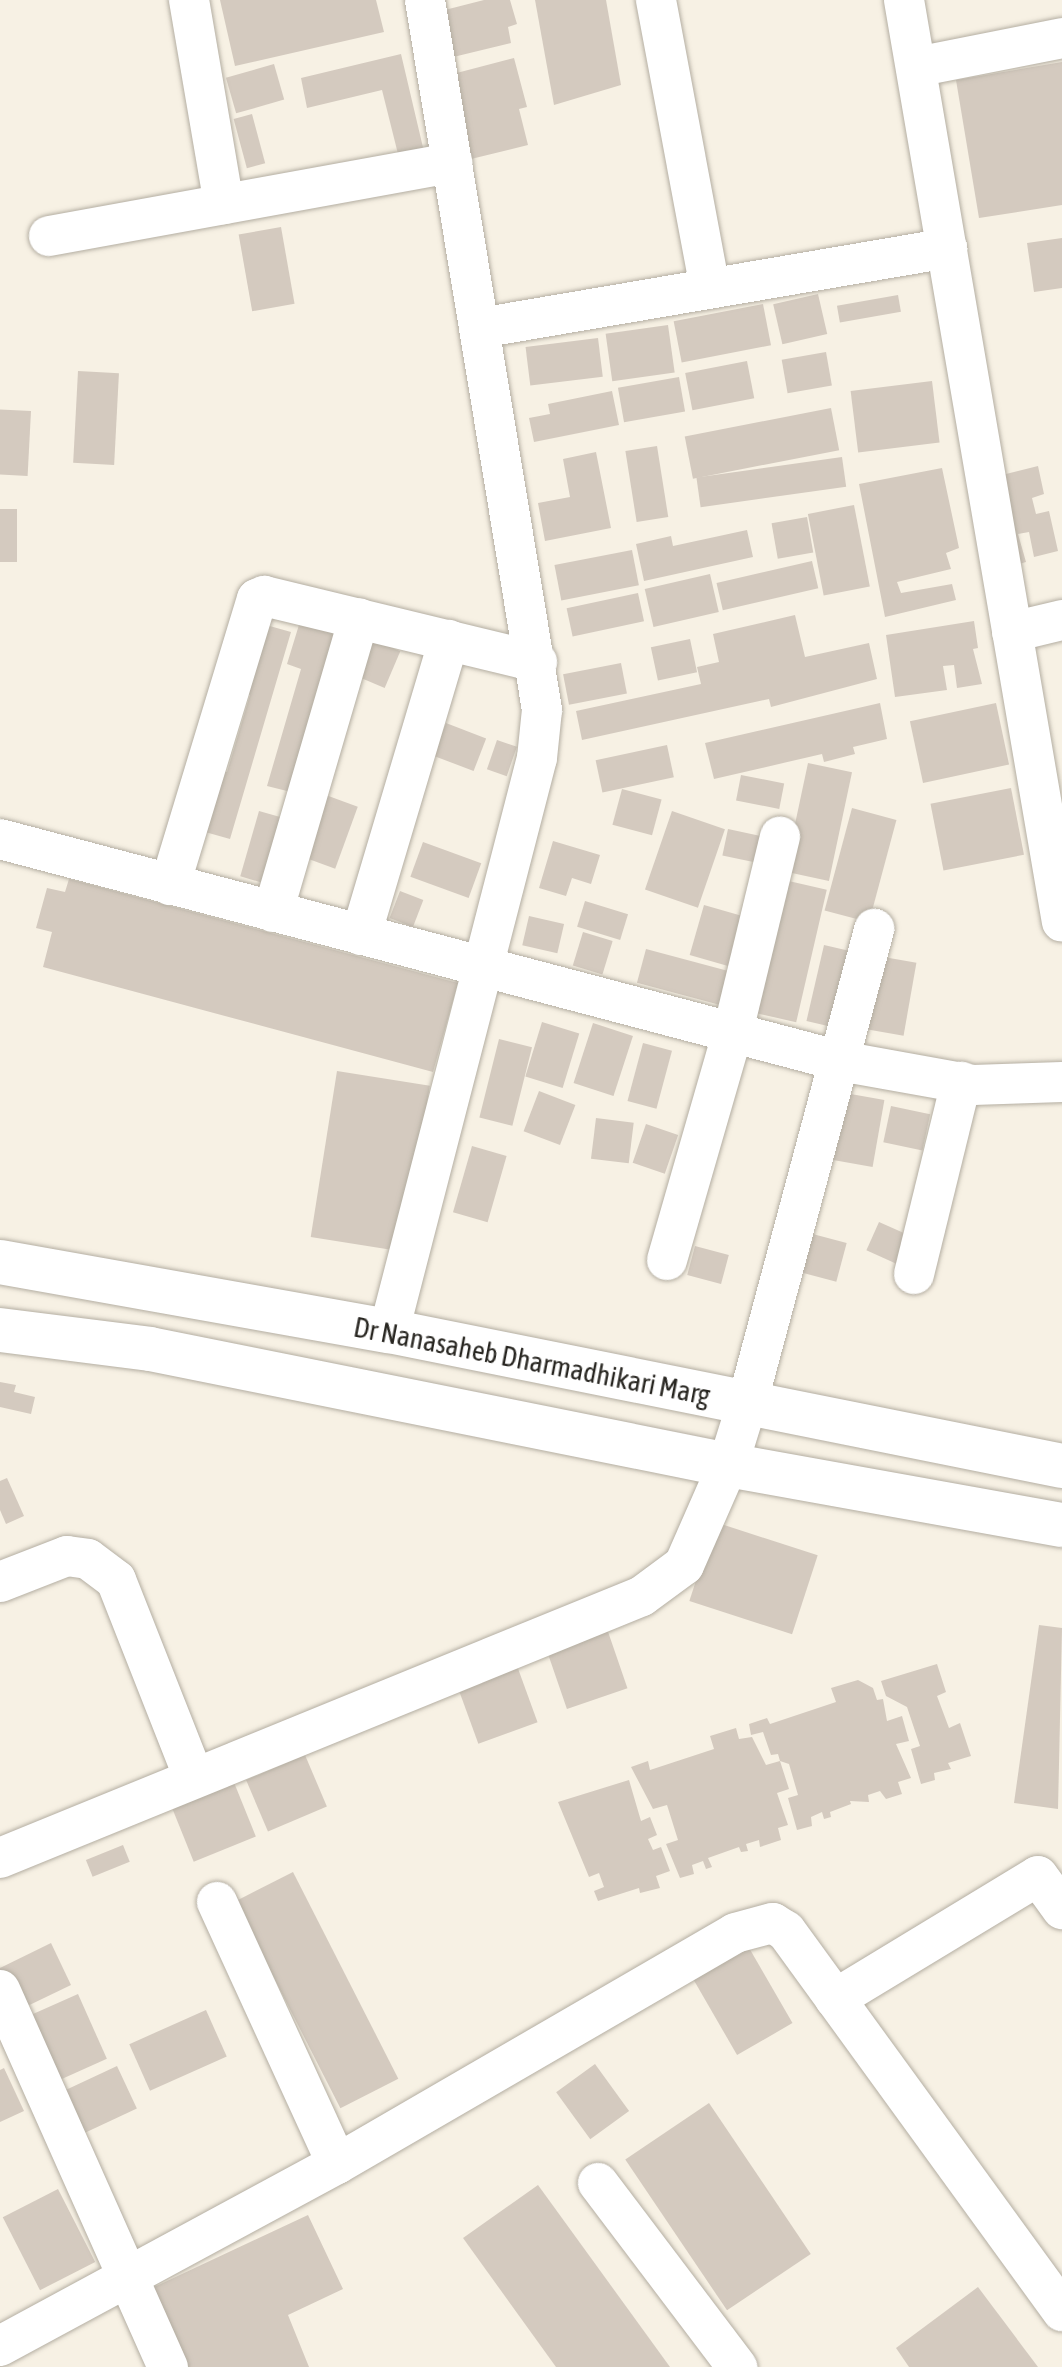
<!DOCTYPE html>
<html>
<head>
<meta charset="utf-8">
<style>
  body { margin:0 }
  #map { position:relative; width:1062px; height:2367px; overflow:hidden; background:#f7f1e4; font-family:"Asap Condensed",sans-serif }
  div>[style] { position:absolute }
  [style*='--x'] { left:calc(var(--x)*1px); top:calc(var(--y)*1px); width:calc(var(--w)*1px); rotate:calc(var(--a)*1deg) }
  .building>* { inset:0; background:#d4cabf; transform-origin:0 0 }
  .roads { filter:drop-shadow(0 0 2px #b4aea2) drop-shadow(0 0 2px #b4aea2) }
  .minor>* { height:40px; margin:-20px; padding:0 20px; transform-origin:20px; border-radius:20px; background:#fff }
  .primary>* { height:44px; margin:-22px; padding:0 22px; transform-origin:22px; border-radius:22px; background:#fff }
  span { translate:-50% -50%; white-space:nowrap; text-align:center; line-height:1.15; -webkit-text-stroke:8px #fff; paint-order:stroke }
  .street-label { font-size:28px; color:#282621 }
</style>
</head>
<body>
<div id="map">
  <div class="building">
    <i style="clip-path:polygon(220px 0,376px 0,384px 32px,235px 66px)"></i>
    <i style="clip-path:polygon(484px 0,510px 0,517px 24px,508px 27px,511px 43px,445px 59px,433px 13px)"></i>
    <i style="clip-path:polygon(535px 0,606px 0,621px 85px,554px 105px)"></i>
    <i style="clip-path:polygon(401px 54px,425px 156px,400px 162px,382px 90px,307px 108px,301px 78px)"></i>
    <i style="clip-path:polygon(514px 58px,527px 107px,519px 109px,528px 145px,471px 159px,449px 75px)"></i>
    <i style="clip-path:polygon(1062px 62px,1062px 205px,979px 218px,956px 80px)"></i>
    <i style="left:274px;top:64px;width:37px;height:50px;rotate:74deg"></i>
    <i style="left:252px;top:114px;width:51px;height:19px;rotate:75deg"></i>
    <i style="left:281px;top:227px;width:78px;height:43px;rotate:80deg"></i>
    <i style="clip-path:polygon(1062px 238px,1062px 288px,1034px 292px,1027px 243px)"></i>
    <i style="left:818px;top:294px;width:41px;height:46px;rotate:77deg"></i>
    <i style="left:898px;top:295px;width:17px;height:62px;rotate:80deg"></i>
    <i style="left:763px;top:304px;width:42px;height:91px;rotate:79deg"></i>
    <i style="left:668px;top:325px;width:48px;height:63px;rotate:82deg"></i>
    <i style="left:598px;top:338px;width:39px;height:73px;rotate:83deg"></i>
    <i style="left:826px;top:352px;width:34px;height:45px;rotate:80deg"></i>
    <i style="left:747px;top:361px;width:38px;height:63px;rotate:79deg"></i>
    <i style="left:78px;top:371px;width:41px;height:92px;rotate:3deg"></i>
    <i style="left:679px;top:377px;width:35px;height:62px;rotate:80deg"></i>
    <i style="left:932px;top:381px;width:62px;height:82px;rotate:83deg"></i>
    <i style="clip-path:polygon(612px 391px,619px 425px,534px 442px,529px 418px,550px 414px,548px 404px)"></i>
    <i style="left:831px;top:408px;width:43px;height:149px;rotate:79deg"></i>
    <i style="left:31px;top:411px;width:65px;height:31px;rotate:93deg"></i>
    <i style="left:657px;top:446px;width:72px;height:32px;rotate:81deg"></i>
    <i style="clip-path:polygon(596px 452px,611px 528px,545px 541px,538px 503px,570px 497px,563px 459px)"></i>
    <i style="left:842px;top:457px;width:30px;height:147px;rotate:82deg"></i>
    <i style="clip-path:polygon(1038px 466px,1044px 494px,1032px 498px,1036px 514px,1049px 511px,1058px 551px,1034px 557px,1029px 532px,1018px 534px,1026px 562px,1016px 565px,994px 477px)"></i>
    <i style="clip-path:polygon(942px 468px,959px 548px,946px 553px,951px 569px,897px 582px,901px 593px,952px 584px,956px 600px,885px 617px,859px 484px)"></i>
    <i style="left:854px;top:505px;width:83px;height:47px;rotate:79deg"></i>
    <i style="left:0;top:509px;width:17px;height:53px"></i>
    <i style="left:807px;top:517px;width:36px;height:36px;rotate:80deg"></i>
    <i style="clip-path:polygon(747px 530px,753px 557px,644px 581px,636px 544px,671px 536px,673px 546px)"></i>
    <i style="left:632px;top:550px;width:36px;height:79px;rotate:79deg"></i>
    <i style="left:812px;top:561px;width:28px;height:98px;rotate:77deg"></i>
    <i style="left:710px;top:574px;width:39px;height:67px;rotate:77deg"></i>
    <i style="left:638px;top:593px;width:29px;height:73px;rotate:78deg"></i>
    <i style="clip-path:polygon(302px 615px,343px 627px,295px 793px,267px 786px,301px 669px,287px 664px)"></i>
    <i style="clip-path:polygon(795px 615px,805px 657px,869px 643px,877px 679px,771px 707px,769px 699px,582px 740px,576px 711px,701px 684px,697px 667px,719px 662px,713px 634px)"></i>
    <i style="clip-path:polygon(974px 621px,978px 648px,973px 649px,982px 684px,957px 688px,954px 665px,943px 666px,947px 690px,895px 697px,886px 635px)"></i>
    <i style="clip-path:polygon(259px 623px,291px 632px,230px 839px,198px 830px,215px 769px,227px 772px,250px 695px,238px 692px)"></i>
    <i style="left:369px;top:638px;width:34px;height:40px;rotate:23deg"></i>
    <i style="left:690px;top:639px;width:34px;height:40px;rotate:78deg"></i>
    <i style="left:621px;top:663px;width:31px;height:59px;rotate:79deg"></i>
    <i style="clip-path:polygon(880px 703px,887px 739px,853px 747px,855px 754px,824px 762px,822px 754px,714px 779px,705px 743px)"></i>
    <i style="left:996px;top:703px;width:63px;height:88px;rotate:78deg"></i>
    <i style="left:446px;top:723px;width:43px;height:35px;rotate:21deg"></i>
    <i style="left:497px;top:740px;width:21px;height:31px;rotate:19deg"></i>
    <i style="left:667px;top:745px;width:33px;height:73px;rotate:78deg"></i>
    <i style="left:808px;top:763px;width:45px;height:111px;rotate:12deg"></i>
    <i style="left:741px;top:775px;width:44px;height:26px;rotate:11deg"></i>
    <i style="left:1011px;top:788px;width:68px;height:82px;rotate:79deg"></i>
    <i style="left:622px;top:789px;width:41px;height:37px;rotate:15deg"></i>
    <i style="left:323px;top:794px;width:37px;height:66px;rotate:20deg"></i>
    <i style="left:852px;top:808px;width:46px;height:106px;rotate:15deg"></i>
    <i style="left:259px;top:811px;width:32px;height:68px;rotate:16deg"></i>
    <i style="left:672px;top:811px;width:56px;height:83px;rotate:19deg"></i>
    <i style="left:728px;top:829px;width:45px;height:27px;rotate:12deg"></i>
    <i style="clip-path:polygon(553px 841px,600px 855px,591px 884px,572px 878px,566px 896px,539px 888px)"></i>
    <i style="left:423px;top:842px;width:62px;height:37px;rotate:20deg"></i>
    <i style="clip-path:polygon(69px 879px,458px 983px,433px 1072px,43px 967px,52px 932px,36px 928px,47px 888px,65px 892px)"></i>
    <i style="left:780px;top:879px;width:48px;height:136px;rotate:13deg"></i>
    <i style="left:400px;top:891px;width:25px;height:29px;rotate:21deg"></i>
    <i style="left:585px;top:901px;width:45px;height:27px;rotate:17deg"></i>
    <i style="left:704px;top:905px;width:48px;height:52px;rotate:16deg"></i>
    <i style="left:529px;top:916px;width:36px;height:30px;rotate:13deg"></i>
    <i style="left:583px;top:932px;width:31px;height:35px;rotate:17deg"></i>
    <i style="left:824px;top:945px;width:32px;height:78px;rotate:13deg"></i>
    <i style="left:646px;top:949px;width:90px;height:35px;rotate:15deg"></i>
    <i style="left:878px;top:956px;width:39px;height:74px;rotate:10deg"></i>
    <i style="left:542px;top:1022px;width:39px;height:57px;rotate:17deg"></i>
    <i style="left:593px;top:1023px;width:42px;height:63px;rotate:18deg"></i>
    <i style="left:499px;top:1039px;width:34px;height:81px;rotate:14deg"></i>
    <i style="left:643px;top:1043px;width:30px;height:60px;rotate:15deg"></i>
    <i style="left:337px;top:1071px;width:94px;height:168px;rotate:9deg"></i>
    <i style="left:539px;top:1091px;width:39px;height:43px;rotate:21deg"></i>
    <i style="left:845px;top:1093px;width:40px;height:68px;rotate:10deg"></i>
    <i style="left:891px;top:1106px;width:40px;height:37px;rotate:12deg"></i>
    <i style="left:596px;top:1118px;width:38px;height:41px;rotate:7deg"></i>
    <i style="left:646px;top:1124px;width:34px;height:41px;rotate:19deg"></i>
    <i style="left:472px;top:1146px;width:36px;height:69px;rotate:16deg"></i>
    <i style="left:879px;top:1222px;width:34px;height:31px;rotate:24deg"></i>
    <i style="left:809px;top:1233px;width:39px;height:40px;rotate:15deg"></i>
    <i style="left:695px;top:1246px;width:35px;height:30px;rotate:15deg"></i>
    <i style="clip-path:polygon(0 1382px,16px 1385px,14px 1392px,35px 1397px,31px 1414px,0 1407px)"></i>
    <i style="clip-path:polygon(7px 1478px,24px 1516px,6px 1524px,0 1510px,0 1481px)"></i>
    <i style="left:715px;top:1522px;width:108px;height:83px;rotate:18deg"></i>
    <i style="left:605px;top:1623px;width:69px;height:64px;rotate:71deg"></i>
    <i style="clip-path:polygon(1039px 1625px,1062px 1628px,1058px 1809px,1014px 1803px)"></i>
    <i style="left:516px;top:1663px;width:63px;height:63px;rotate:70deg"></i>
    <i style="clip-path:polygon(937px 1664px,946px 1692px,937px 1696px,949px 1728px,960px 1723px,971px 1756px,948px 1763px,951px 1769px,934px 1773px,935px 1780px,921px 1784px,911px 1749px,920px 1746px,907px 1707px,886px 1696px,881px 1681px)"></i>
    <i style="clip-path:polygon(858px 1680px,873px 1688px,877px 1700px,883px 1699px,887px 1721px,902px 1716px,909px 1741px,896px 1744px,911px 1778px,898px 1782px,902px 1794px,886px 1799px,880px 1791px,868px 1795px,869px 1802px,850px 1801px,851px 1804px,830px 1812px,831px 1817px,824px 1819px,822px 1812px,811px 1817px,812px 1826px,797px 1830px,788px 1798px,798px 1795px,789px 1764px,780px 1761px,778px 1754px,771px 1755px,763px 1732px,751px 1735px,749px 1724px,767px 1718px,770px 1724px,836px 1702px,831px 1688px)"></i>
    <i style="clip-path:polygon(736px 1728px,739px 1739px,752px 1737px,766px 1765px,780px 1761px,789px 1789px,777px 1793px,788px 1825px,778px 1828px,781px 1840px,760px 1847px,759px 1840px,746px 1844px,748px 1851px,741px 1852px,739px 1847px,708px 1858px,712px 1867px,706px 1869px,703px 1861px,692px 1865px,694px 1874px,680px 1878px,666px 1844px,678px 1840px,667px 1805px,653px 1809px,631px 1767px,648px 1761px,650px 1770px,714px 1749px,710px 1736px)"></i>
    <i style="left:305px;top:1755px;width:56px;height:64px;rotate:67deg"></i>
    <i style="left:233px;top:1780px;width:61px;height:67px;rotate:68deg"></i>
    <i style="clip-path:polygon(629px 1780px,641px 1821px,650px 1817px,657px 1835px,648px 1839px,653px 1850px,661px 1847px,670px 1871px,656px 1876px,660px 1888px,640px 1893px,639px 1888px,598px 1901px,594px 1891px,604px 1887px,599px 1873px,589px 1877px,558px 1802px)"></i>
    <i style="left:123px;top:1845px;width:18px;height:40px;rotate:68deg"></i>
    <i style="left:293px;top:1872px;width:232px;height:65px;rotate:63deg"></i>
    <i style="clip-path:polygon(51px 1943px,71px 1985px,15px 2012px,0 1980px,0 1968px)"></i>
    <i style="left:748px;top:1946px;width:89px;height:64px;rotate:60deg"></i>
    <i style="left:78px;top:1994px;width:71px;height:64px;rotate:66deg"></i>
    <i style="left:206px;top:2010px;width:51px;height:84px;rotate:66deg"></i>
    <i style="left:595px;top:2064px;width:58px;height:48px;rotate:54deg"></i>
    <i style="left:117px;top:2066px;width:47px;height:69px;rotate:65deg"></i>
    <i style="clip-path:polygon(4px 2068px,24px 2111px,0 2122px,0 2070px)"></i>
    <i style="left:709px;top:2103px;width:182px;height:101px;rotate:56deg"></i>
    <i style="clip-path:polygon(538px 2185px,670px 2367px,556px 2367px,463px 2238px)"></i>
    <i style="left:58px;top:2189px;width:82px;height:62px;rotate:63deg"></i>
    <i style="clip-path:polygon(308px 2215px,343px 2289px,288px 2315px,309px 2367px,187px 2367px,150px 2289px)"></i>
    <i style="clip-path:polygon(978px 2287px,1038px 2367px,909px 2367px,896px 2348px)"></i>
  </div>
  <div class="roads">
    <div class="minor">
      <i style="--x:189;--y:0;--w:207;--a:80.3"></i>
      <i style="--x:656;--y:0;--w:293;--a:79.4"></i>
      <i style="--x:904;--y:0;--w:935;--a:80.28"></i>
      <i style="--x:916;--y:67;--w:149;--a:-11.2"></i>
      <i style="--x:49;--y:236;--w:410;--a:-10.3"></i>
      <i style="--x:480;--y:328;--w:474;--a:-9.7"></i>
      <i style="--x:1012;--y:632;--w:51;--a:-13.5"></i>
      <i style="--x:0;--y:839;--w:869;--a:14.8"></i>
      <i style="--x:840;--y:1061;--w:135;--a:10.2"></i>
      <i style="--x:973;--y:1085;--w:89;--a:-1.9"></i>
      <i style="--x:170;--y:885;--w:299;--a:-73.1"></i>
      <i style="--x:257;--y:599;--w:8;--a:-23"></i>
      <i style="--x:264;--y:596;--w:281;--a:13.6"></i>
      <i style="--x:273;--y:912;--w:306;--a:-73.7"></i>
      <i style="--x:361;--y:935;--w:308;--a:-73.4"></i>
      <i style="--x:667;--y:1260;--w:238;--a:-73.9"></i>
      <i style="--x:733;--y:1031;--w:200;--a:-76.4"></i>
      <i style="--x:914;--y:1274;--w:198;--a:-76.2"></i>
      <i style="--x:389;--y:1331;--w:592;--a:-75.52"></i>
      <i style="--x:537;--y:758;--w:48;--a:-84.1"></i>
      <i style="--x:542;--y:710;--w:720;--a:-99.36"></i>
      <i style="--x:0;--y:1582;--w:72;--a:-21.2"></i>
      <i style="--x:67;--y:1556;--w:21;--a:8"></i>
      <i style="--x:88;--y:1559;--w:35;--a:37"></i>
      <i style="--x:116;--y:1580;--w:210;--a:68.5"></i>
      <i style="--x:0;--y:1858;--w:693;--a:-22.2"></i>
      <i style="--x:642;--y:1596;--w:52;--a:-36.4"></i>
      <i style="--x:684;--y:1565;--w:109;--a:-66.3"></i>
      <i style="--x:728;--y:1465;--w:64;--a:-72.7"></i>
      <i style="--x:747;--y:1404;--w:492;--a:-75"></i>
      <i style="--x:217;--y:1902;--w:288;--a:65.4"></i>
      <i style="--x:0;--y:1990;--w:413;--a:66"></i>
      <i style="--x:835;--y:1999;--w:237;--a:-31.2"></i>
      <i style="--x:1038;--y:1876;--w:41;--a:54"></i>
      <i style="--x:598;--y:2183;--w:231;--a:52.9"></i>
      <i style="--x:0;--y:2346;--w:383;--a:-28.4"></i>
      <i style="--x:337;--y:2164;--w:460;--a:-30.1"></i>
      <i style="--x:735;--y:1933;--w:39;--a:-15"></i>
      <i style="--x:773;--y:1923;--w:15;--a:32"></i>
      <i style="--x:786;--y:1931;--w:470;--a:54"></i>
    </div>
    <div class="primary">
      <i style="--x:0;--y:1262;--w:395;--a:10.1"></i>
      <i style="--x:389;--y:1331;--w:686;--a:11.34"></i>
      <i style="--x:0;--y:1330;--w:151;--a:7.2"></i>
      <i style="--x:150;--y:1349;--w:590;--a:11.35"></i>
      <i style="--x:728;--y:1465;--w:339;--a:10.2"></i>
    </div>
  </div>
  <div class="street-label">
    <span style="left:532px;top:1361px;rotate:11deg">Dr Nanasaheb Dharmadhikari Marg</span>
  </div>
</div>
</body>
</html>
